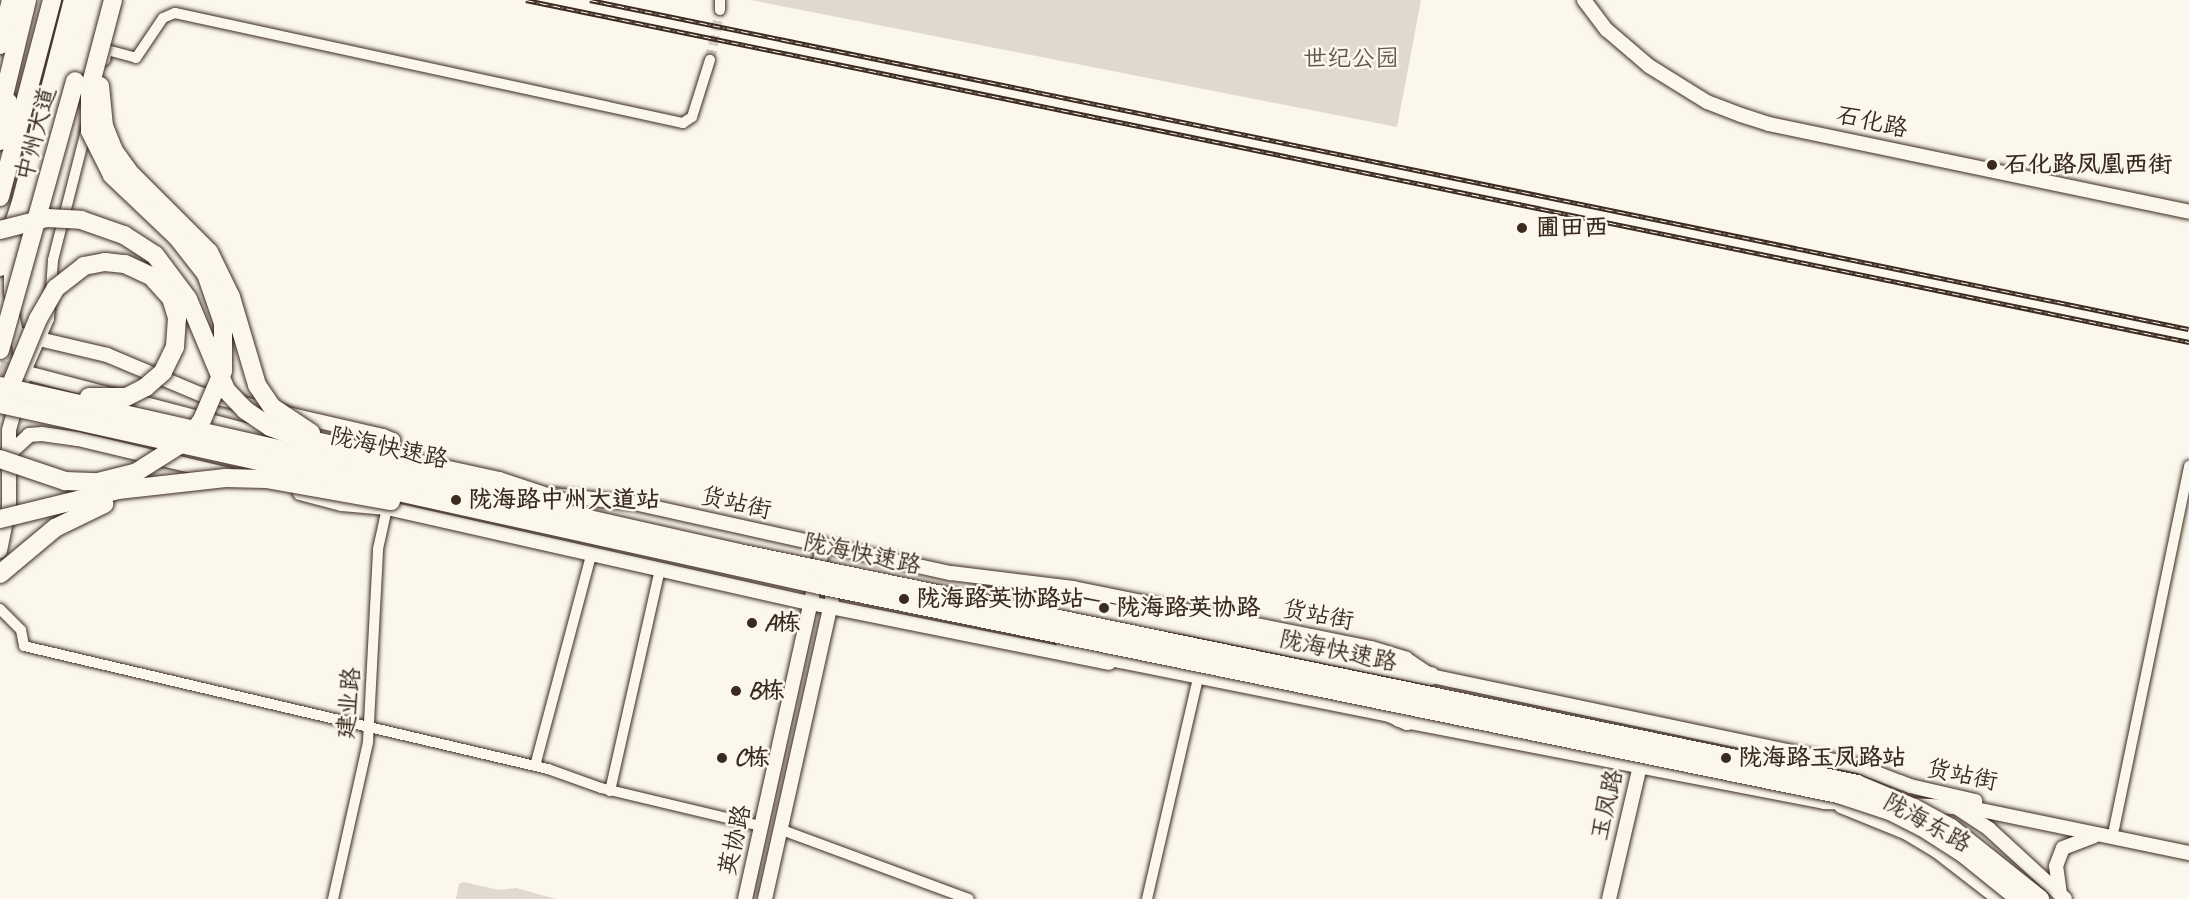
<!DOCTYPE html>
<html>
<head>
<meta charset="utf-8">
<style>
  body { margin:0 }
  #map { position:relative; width:2189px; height:899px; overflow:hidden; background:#fbf7ec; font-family:Caveat,"LXGW WenKai TC",sans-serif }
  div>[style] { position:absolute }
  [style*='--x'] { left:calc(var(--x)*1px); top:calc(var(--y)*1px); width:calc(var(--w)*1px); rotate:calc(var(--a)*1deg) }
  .green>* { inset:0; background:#dfd9ce }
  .street-tunnel>* { height:10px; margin-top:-5px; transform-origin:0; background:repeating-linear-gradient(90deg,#d5cec3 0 10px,transparent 0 15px) }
  .secondary-tunnel>* { height:14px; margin-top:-7px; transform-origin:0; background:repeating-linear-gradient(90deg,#d5cec3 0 14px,transparent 0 21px) }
  .roads { filter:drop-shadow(0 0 2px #3b2a1e) drop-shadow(0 0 2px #3b2a1e) }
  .street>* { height:10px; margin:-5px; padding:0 5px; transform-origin:5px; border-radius:5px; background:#fbf7ec }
  .secondary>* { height:14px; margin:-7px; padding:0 7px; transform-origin:7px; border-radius:7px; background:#fbf7ec }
  .highway>* { height:18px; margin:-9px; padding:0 9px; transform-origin:9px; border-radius:9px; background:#fbf7ec }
  .rail>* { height:4.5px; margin-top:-2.25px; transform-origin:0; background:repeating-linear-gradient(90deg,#fbf7ec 0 7px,#3b2a1e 0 14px); box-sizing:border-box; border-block:2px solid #3b2a1e }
  .bridges { filter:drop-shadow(0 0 2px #3b2a1e) drop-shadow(0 0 2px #3b2a1e) }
  .highway-bridge>* { height:18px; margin:-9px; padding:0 9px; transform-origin:9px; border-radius:9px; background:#fbf7ec }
  .dots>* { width:16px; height:16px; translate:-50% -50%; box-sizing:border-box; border:3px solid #fbf7ec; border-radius:50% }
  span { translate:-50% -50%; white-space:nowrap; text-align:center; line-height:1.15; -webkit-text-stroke:5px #fbf7ec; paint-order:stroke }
  .park-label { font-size:24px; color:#64564a }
  .street-label { font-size:24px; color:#3b2a1e }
  .poi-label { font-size:24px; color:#3b2a1e; font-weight:700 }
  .left { translate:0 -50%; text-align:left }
</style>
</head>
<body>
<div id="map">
  <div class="green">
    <i style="clip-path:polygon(751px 0,1421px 0,1397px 127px)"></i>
    <i style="clip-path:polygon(464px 882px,499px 890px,516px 888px,556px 899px,456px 899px,459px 884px)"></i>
  </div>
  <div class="street-tunnel">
    <i style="--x:710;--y:60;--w:51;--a:-78.7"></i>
  </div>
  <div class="secondary-tunnel">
    <i style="--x:0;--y:367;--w:27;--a:13"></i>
  </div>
  <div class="roads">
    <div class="street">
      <i style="--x:720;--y:10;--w:10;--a:-90"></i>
      <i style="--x:105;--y:60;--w:10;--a:-79"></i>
      <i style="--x:107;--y:50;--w:30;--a:15"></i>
      <i style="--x:136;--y:58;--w:48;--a:-56"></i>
      <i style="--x:163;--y:18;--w:13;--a:-23"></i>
      <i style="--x:175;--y:13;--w:520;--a:12.22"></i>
      <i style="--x:683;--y:123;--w:11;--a:-34"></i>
      <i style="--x:692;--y:117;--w:60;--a:-72.5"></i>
      <i style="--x:28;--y:367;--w:52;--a:-66.4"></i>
      <i style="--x:49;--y:319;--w:59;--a:-86.1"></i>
      <i style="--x:53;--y:260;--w:137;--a:-75.7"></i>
      <i style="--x:0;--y:609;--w:30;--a:45"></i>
      <i style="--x:21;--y:630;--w:16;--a:79"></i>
      <i style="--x:24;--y:646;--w:538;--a:13.21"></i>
      <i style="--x:548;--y:769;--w:56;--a:19.7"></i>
      <i style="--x:601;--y:788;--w:164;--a:13.4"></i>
      <i style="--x:535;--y:766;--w:221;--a:-75.1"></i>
      <i style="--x:610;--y:791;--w:228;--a:-77.3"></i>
      <i style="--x:2114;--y:829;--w:371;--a:-78.3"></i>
      <i style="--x:782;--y:830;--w:199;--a:20.3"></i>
      <i style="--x:333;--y:899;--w:161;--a:-77.4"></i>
      <i style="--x:368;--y:742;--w:193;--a:-87"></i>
      <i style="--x:378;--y:549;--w:42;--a:-77.6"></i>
      <i style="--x:1147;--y:899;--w:223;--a:-77"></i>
    </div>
    <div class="secondary">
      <i style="--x:1584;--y:0;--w:38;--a:53"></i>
      <i style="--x:1607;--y:30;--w:55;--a:40.6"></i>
      <i style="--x:1649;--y:66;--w:68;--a:31.8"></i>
      <i style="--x:1707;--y:102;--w:36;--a:21"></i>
      <i style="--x:1741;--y:115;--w:29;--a:18"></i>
      <i style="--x:1769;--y:124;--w:429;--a:11.8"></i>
      <i style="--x:0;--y:143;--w:43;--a:-76.6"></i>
      <i style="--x:11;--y:293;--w:23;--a:-90"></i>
      <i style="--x:11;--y:270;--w:280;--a:-74.5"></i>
      <i style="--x:22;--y:335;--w:87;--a:13.2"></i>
      <i style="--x:107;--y:355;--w:101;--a:22.8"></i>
      <i style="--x:200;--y:394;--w:188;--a:12.9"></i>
      <i style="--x:383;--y:436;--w:11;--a:22"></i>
      <i style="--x:393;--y:440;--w:25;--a:92"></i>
      <i style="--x:31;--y:374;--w:265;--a:14.7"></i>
      <i style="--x:10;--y:453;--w:26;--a:-43"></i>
      <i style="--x:29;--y:435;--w:13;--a:-4"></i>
      <i style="--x:42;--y:434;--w:36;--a:8"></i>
      <i style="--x:78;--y:439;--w:155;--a:13.4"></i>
      <i style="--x:300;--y:493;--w:43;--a:14.7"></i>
      <i style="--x:342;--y:504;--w:45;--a:5.1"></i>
      <i style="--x:387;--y:508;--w:434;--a:12.7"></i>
      <i style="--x:810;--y:603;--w:305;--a:11.3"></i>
      <i style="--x:552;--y:495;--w:82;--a:5.6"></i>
      <i style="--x:634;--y:503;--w:325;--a:12.5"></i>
      <i style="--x:951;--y:573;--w:123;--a:7"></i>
      <i style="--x:1073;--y:588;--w:304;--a:11.4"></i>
      <i style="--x:1371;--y:648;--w:37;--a:17"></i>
      <i style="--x:1406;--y:659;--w:30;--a:34"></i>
      <i style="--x:1431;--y:676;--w:436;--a:11.9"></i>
      <i style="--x:1858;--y:766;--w:56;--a:21"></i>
      <i style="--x:1910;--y:786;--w:67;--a:13"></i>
      <i style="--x:0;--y:551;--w:46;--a:-78.7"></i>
      <i style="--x:9;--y:506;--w:76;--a:-90"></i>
      <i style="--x:9;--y:430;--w:60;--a:-74.6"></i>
      <i style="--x:25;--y:372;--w:58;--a:-102.8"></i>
      <i style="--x:1399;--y:720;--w:433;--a:10.9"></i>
      <i style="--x:1824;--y:802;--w:30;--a:2"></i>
      <i style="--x:1910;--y:805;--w:61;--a:2.8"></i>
      <i style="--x:1971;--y:808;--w:223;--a:11.7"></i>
      <i style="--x:1841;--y:806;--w:71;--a:22.2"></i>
      <i style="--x:1907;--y:833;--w:35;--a:31"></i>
      <i style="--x:1937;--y:851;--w:78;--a:37.7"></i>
      <i style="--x:1957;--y:808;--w:38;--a:33"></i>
      <i style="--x:1989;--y:829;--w:103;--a:42.6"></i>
      <i style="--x:2060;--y:894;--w:28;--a:-98"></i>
      <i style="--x:2056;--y:866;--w:19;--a:-69"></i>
      <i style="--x:2063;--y:848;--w:33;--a:-21"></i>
      <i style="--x:745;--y:899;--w:362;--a:-77.5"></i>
      <i style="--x:765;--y:899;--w:307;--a:-77.4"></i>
      <i style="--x:1609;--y:899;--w:142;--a:-76.9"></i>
    </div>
    <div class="highway">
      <i style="--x:0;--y:45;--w:46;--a:-76.3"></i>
      <i style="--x:75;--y:81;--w:84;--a:-75.5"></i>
      <i style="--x:0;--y:112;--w:115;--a:-76.4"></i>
      <i style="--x:0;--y:197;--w:204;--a:-75.2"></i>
      <i style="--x:0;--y:267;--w:68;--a:-72.1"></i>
      <i style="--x:21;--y:202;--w:209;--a:-75.6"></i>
      <i style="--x:977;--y:596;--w:82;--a:5.6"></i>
      <i style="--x:1059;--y:604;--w:125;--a:9.7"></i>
      <i style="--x:1182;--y:625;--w:254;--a:11.6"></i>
      <i style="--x:1065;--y:642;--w:58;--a:17.2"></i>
      <i style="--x:1120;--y:659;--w:275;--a:11.3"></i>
      <i style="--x:1390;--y:713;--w:19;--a:25"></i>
    </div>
  </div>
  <div class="rail">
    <i style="--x:526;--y:0;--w:1698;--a:11.62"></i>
    <i style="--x:590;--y:0;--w:1632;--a:11.63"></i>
  </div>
  <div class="bridges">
    <div class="highway-bridge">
      <i style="--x:100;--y:86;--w:40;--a:84.3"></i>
      <i style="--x:104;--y:126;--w:27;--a:68"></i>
      <i style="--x:114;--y:151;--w:29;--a:54"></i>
      <i style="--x:131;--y:174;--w:110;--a:45"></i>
      <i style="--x:209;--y:252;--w:50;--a:63.9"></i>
      <i style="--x:231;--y:297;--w:92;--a:73.5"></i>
      <i style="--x:257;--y:385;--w:27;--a:56"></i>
      <i style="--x:272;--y:407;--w:47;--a:33.7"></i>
      <i style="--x:0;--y:230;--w:49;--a:-14.3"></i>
      <i style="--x:47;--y:218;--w:34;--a:3"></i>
      <i style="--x:81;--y:220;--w:46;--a:19.2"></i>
      <i style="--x:124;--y:235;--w:37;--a:33"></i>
      <i style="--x:155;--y:255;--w:55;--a:53.1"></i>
      <i style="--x:188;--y:299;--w:99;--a:67.3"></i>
      <i style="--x:226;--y:390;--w:28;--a:46"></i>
      <i style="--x:245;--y:410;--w:30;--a:34"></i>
      <i style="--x:270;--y:427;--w:29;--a:20"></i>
      <i style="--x:297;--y:437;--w:207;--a:12.3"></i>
      <i style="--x:499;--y:481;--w:66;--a:18.4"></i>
      <i style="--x:0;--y:350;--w:279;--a:-74.4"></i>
      <i style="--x:0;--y:386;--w:758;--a:12.73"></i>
      <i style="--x:739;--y:553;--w:1142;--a:11.67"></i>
      <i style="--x:1857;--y:784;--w:62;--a:22.8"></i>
      <i style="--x:1914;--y:808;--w:42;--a:28.4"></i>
      <i style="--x:1951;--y:828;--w:114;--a:38.6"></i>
      <i style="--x:5;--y:399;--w:87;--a:-67.6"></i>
      <i style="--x:38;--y:319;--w:36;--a:-60"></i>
      <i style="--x:56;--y:288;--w:36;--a:-38"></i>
      <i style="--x:84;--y:266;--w:21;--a:-11"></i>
      <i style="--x:105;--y:262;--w:20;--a:6"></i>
      <i style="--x:125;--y:264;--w:29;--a:25"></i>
      <i style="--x:151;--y:276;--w:30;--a:48"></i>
      <i style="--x:171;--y:298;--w:21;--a:73"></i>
      <i style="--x:177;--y:318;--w:29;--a:94"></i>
      <i style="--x:175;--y:347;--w:28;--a:116"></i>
      <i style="--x:163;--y:372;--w:23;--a:139"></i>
      <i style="--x:146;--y:387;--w:22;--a:153"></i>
      <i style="--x:126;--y:397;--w:37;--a:180"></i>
      <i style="--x:0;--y:404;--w:839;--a:12.46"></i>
      <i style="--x:819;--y:585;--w:1040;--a:11.59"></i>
      <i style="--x:1838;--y:794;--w:55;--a:18.1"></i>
      <i style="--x:1890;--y:811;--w:36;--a:27"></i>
      <i style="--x:1922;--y:827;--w:50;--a:32.7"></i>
      <i style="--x:1964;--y:854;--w:72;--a:38.8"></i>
      <i style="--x:0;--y:459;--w:69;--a:18.7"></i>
      <i style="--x:65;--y:481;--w:33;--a:2"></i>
      <i style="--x:98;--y:482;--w:38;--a:-14"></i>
      <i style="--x:135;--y:473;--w:62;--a:-32.4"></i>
      <i style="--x:187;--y:440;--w:25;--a:-53"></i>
      <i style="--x:202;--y:420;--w:53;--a:-66.8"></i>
      <i style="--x:223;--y:371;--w:48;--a:-90"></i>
      <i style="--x:223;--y:323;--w:52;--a:-109.1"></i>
      <i style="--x:206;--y:274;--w:47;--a:-128.1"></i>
      <i style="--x:177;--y:237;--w:90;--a:-136.4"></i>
      <i style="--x:112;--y:175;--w:49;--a:-116.6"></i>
      <i style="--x:90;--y:131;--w:44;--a:-90"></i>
      <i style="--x:90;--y:87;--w:90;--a:-75.2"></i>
      <i style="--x:0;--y:519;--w:122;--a:-13.8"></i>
      <i style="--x:118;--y:490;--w:108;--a:-6.4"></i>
      <i style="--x:225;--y:478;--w:41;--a:1.4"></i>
      <i style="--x:266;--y:479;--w:127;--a:10"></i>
      <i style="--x:0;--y:574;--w:72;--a:-39.9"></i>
      <i style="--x:55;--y:528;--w:55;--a:-26.1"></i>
    </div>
  </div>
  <div class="dots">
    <i style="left:1992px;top:165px;background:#3b2a1e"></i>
    <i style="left:1522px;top:228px;background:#3b2a1e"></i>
    <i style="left:456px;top:500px;background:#3b2a1e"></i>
    <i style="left:904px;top:599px;background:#3b2a1e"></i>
    <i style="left:1104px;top:608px;background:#3b2a1e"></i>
    <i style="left:752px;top:623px;background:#3b2a1e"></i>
    <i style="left:736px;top:691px;background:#3b2a1e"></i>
    <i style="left:722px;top:758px;background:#3b2a1e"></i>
    <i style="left:1726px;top:758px;background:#3b2a1e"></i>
  </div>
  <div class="park-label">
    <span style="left:1351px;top:59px">世纪公园</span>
  </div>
  <div class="street-label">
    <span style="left:1872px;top:122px;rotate:12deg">石化路</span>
    <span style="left:36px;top:134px;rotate:-75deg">中州大道</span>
    <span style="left:389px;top:448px;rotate:12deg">陇海快速路</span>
    <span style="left:736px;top:503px;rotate:13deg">货站街</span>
    <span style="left:862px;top:554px;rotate:12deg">陇海快速路</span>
    <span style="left:1318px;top:615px;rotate:11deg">货站街</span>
    <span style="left:1338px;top:651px;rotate:12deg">陇海快速路</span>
    <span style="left:349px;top:703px;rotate:-85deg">建业路</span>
    <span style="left:1962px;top:775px;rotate:12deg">货站街</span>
    <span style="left:1607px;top:805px;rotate:-77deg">玉凤路</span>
    <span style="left:1927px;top:823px;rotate:29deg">陇海东路</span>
    <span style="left:735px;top:840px;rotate:-77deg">英协路</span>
  </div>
  <div class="poi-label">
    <span class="left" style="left:2004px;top:165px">石化路凤凰西街</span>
    <span class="left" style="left:1536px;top:228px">圃田西</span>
    <span class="left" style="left:468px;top:500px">陇海路中州大道站</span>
    <span class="left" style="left:916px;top:599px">陇海路英协路站</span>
    <span class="left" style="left:1116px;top:608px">陇海路英协路</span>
    <span class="left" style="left:764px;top:623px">A栋</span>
    <span class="left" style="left:748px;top:691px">B栋</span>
    <span class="left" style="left:734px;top:758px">C栋</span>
    <span class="left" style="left:1738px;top:758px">陇海路玉凤路站</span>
  </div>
</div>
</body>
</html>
